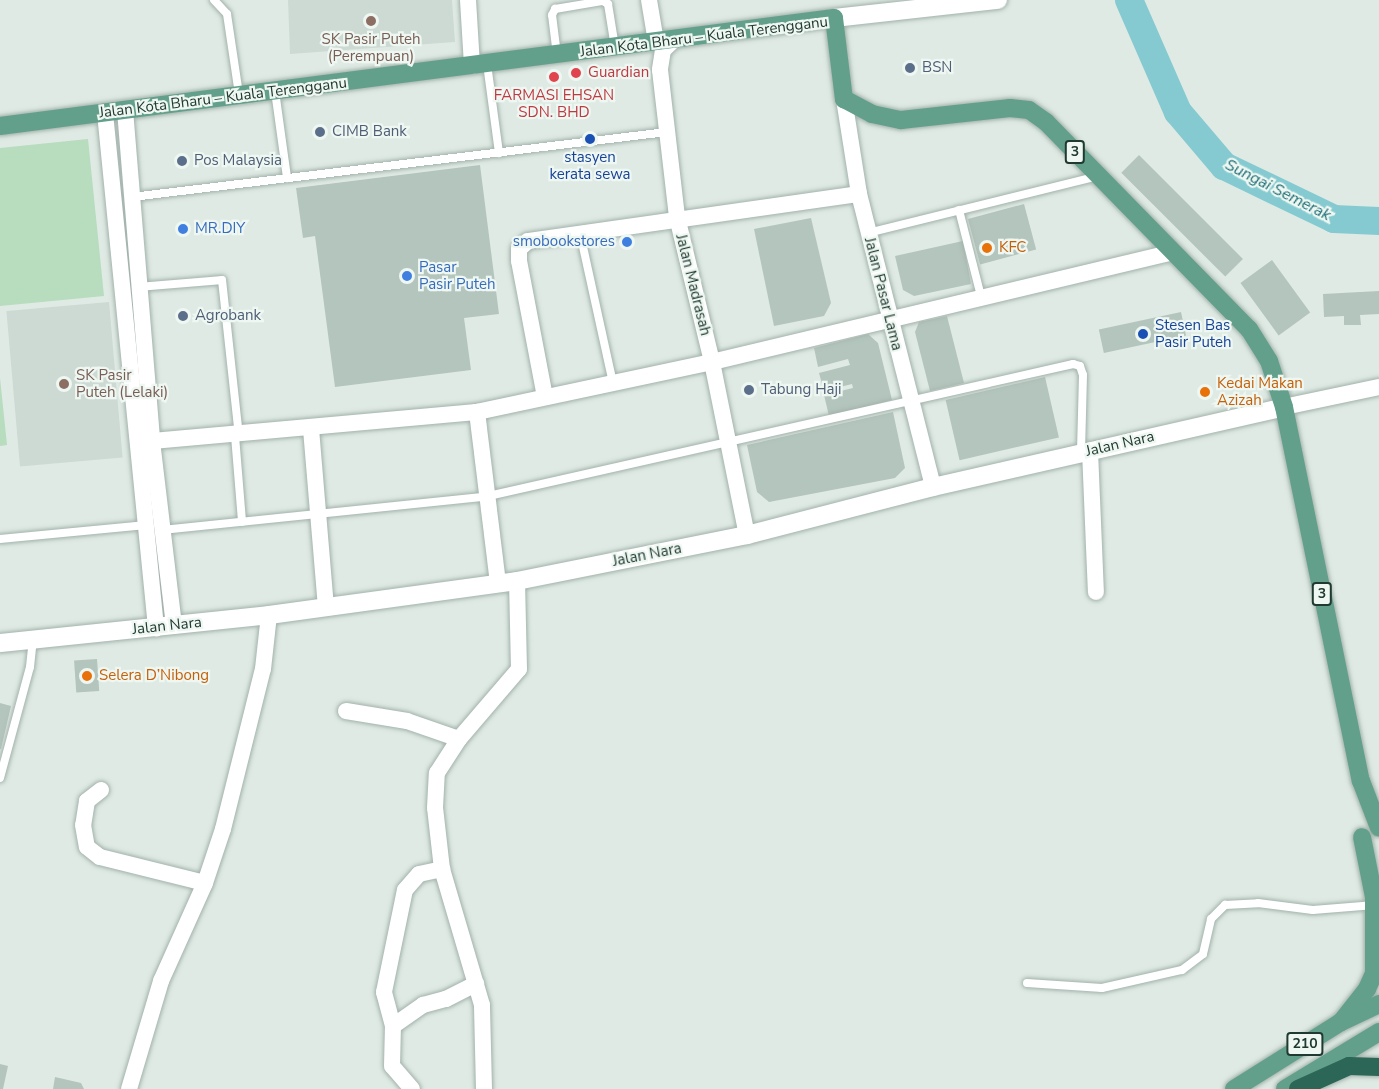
<!DOCTYPE html>
<html>
<head>
<meta charset="utf-8">
<style>
  body { margin:0 }
  #map { position:relative; width:1379px; height:1089px; overflow:hidden; background:#dfeae4; font-family:"Nunito Sans",sans-serif }
  div>[style] { position:absolute }
  [style*='--x'] { left:calc(var(--x)*1px); top:calc(var(--y)*1px); width:calc(var(--w)*1px); rotate:calc(var(--a)*1deg) }
  .built>* { inset:0; background:#cddad3; transform-origin:0 0 }
  .green>* { inset:0; background:#b7dcbe }
  .river>* { height:28px; margin:-14px; padding:0 14px; transform-origin:14px; border-radius:14px; background:#85cad0 }
  .building>* { inset:0; background:#b4c5bd; transform-origin:0 0 }
  .roads { filter:drop-shadow(0 0 2px #a2b2ab) drop-shadow(0 0 2px #a2b2ab) }
  .lane>* { height:8px; margin:-4px; padding:0 4px; transform-origin:4px; border-radius:4px; background:#fff }
  .street>* { height:16px; margin:-8px; padding:0 8px; transform-origin:8px; border-radius:8px; background:#fff }
  .secondary>* { height:18px; margin:-9px; padding:0 9px; transform-origin:9px; border-radius:9px; background:#fff }
  .primary>* { height:18px; margin:-9px; padding:0 9px; transform-origin:9px; border-radius:9px; background:#63a08c }
  .highway>* { height:18px; margin:-9px; padding:0 9px; transform-origin:9px; border-radius:9px; background:#2c6656 }
  .dots>* { width:16px; height:16px; translate:-50% -50%; box-sizing:border-box; border:3px solid #eff7f2; border-radius:50% }
  span { translate:-50% -50%; white-space:nowrap; text-align:center; line-height:1.15; -webkit-text-stroke:4.5px #eff7f2; paint-order:stroke }
  .shield-label span { padding:2px 4px; background:#eff7f2; border:2px solid; border-radius:4px; -webkit-text-stroke-width:0 }
  .shield-label { font-size:14px; color:#203a31; font-weight:700 }
  .street-label { font-size:15px; color:#203a31 }
  .education-label { font-size:15px; color:#785e54 }
  .left { translate:0 -50%; text-align:left }
  .service-label { font-size:15px; color:#4e5e75 }
  .health-label { font-size:15px; color:#be3a42 }
  .transit-label { font-size:15px; color:#164399 }
  .shop-label { font-size:15px; color:#366cbe }
  .right { translate:-100% -50%; text-align:right }
  .food-label { font-size:15px; color:#c56008 }
  .water-label { font-size:16px; color:#1a6d75; font-style:italic }
</style>
</head>
<body>
<div id="map">
  <div class="built">
    <i style="clip-path:polygon(288px 0,452px 0,455px 42px,290px 54px)"></i>
    <i style="left:109px;top:302px;width:156px;height:103px;rotate:85deg"></i>
  </div>
  <div class="green">
    <i style="clip-path:polygon(88px 139px,104px 296px,0 306px,0 148px)"></i>
    <i style="clip-path:polygon(0 378px,7px 445px,0 446px)"></i>
  </div>
  <div class="river">
    <i style="--x:1129;--y:0;--w:122;--a:66.4"></i>
    <i style="--x:1178;--y:112;--w:71;--a:49.6"></i>
    <i style="--x:1224;--y:166;--w:122;--a:25.7"></i>
    <i style="--x:1334;--y:219;--w:45;--a:2.5"></i>
  </div>
  <div class="building">
    <i style="left:1139px;top:155px;width:147px;height:25px;rotate:45deg"></i>
    <i style="clip-path:polygon(480px 165px,499px 314px,464px 318px,471px 370px,335px 387px,315px 236px,303px 238px,296px 188px)"></i>
    <i style="left:1024px;top:204px;width:47px;height:58px;rotate:75deg"></i>
    <i style="clip-path:polygon(811px 218px,831px 303px,824px 316px,774px 326px,754px 229px)"></i>
    <i style="clip-path:polygon(963px 241px,971px 284px,914px 296px,903px 290px,895px 256px)"></i>
    <i style="left:1272px;top:260px;width:65px;height:39px;rotate:54deg"></i>
    <i style="clip-path:polygon(1379px 291px,1379px 314px,1360px 315px,1361px 325px,1344px 325px,1344px 316px,1324px 317px,1323px 294px)"></i>
    <i style="left:1181px;top:312px;width:24px;height:84px;rotate:78deg"></i>
    <i style="clip-path:polygon(947px 316px,964px 383px,930px 391px,915px 332px,919px 322px)"></i>
    <i style="clip-path:polygon(868px 334px,878px 343px,892px 400px,829px 416px,824px 395px,853px 388px,852px 384px,824px 391px,819px 373px,850px 365px,848px 359px,818px 367px,814px 348px)"></i>
    <i style="left:1045px;top:377px;width:62px;height:102px;rotate:77deg"></i>
    <i style="clip-path:polygon(893px 412px,905px 468px,895px 478px,769px 502px,757px 492px,747px 445px)"></i>
    <i style="left:97px;top:659px;width:32px;height:23px;rotate:86deg"></i>
    <i style="clip-path:polygon(0 703px,11px 706px,1px 749px,0 749px)"></i>
    <i style="clip-path:polygon(0 1064px,8px 1066px,3px 1089px,0 1089px)"></i>
    <i style="clip-path:polygon(55px 1077px,81px 1083px,84px 1089px,53px 1089px)"></i>
  </div>
  <div class="roads">
    <div class="lane">
      <i style="--x:214;--y:0;--w:19;--a:47"></i>
      <i style="--x:227;--y:14;--w:81;--a:81.5"></i>
      <i style="--x:557;--y:55;--w:40;--a:-97.1"></i>
      <i style="--x:552;--y:15;--w:7;--a:-63"></i>
      <i style="--x:555;--y:9;--w:49;--a:-9.5"></i>
      <i style="--x:603;--y:1;--w:6;--a:31"></i>
      <i style="--x:608;--y:4;--w:44;--a:80.8"></i>
      <i style="--x:487;--y:64;--w:90;--a:82.3"></i>
      <i style="--x:275;--y:91;--w:88;--a:82.1"></i>
      <i style="--x:132;--y:197;--w:539;--a:-6.93"></i>
      <i style="--x:959;--y:210;--w:89;--a:75.7"></i>
      <i style="--x:580;--y:233;--w:154;--a:77.6"></i>
      <i style="--x:868;--y:233;--w:237;--a:-13.9"></i>
      <i style="--x:139;--y:287;--w:83;--a:-4.8"></i>
      <i style="--x:222;--y:280;--w:157;--a:83.8"></i>
      <i style="--x:235;--y:436;--w:86;--a:85.3"></i>
      <i style="--x:162;--y:530;--w:324;--a:-5.9"></i>
      <i style="--x:484;--y:497;--w:604;--a:-12.72"></i>
      <i style="--x:1073;--y:364;--w:7;--a:16"></i>
      <i style="--x:1080;--y:366;--w:9;--a:72"></i>
      <i style="--x:1083;--y:375;--w:78;--a:91.5"></i>
      <i style="--x:0;--y:539;--w:147;--a:-5.5"></i>
      <i style="--x:0;--y:778;--w:115;--a:-74.9"></i>
      <i style="--x:30;--y:667;--w:27;--a:-84"></i>
      <i style="--x:1027;--y:983;--w:75;--a:3.8"></i>
      <i style="--x:1102;--y:988;--w:82;--a:-12.7"></i>
      <i style="--x:1182;--y:970;--w:26;--a:-37"></i>
      <i style="--x:1203;--y:954;--w:36;--a:-77"></i>
      <i style="--x:1211;--y:919;--w:20;--a:-45"></i>
      <i style="--x:1225;--y:905;--w:33;--a:-3"></i>
      <i style="--x:1258;--y:903;--w:55;--a:7.3"></i>
      <i style="--x:1313;--y:910;--w:62;--a:-4.6"></i>
    </div>
    <div class="street">
      <i style="--x:468;--y:0;--w:66;--a:86.5"></i>
      <i style="--x:649;--y:0;--w:43;--a:80.5"></i>
      <i style="--x:675;--y:39;--w:16;--a:137"></i>
      <i style="--x:663;--y:50;--w:20;--a:99"></i>
      <i style="--x:660;--y:70;--w:148;--a:83.4"></i>
      <i style="--x:677;--y:217;--w:149;--a:76.4"></i>
      <i style="--x:712;--y:362;--w:177;--a:78.6"></i>
      <i style="--x:844;--y:99;--w:96;--a:81"></i>
      <i style="--x:859;--y:194;--w:302;--a:75.8"></i>
      <i style="--x:125;--y:110;--w:332;--a:85.3"></i>
      <i style="--x:152;--y:441;--w:186;--a:83.2"></i>
      <i style="--x:105;--y:113;--w:518;--a:84.34"></i>
      <i style="--x:545;--y:397;--w:138;--a:-100.8"></i>
      <i style="--x:519;--y:261;--w:12;--a:-90"></i>
      <i style="--x:519;--y:249;--w:12;--a:-42"></i>
      <i style="--x:528;--y:241;--w:334;--a:-8.1"></i>
      <i style="--x:1284;--y:407;--w:97;--a:-11.9"></i>
      <i style="--x:477;--y:412;--w:173;--a:83"></i>
      <i style="--x:311;--y:429;--w:179;--a:85.2"></i>
      <i style="--x:152;--y:441;--w:326;--a:-5.1"></i>
      <i style="--x:477;--y:412;--w:240;--a:-12"></i>
      <i style="--x:712;--y:362;--w:473;--a:-13.4"></i>
      <i style="--x:1090;--y:451;--w:141;--a:87.6"></i>
      <i style="--x:346;--y:711;--w:62;--a:9.3"></i>
      <i style="--x:407;--y:721;--w:55;--a:19.1"></i>
      <i style="--x:101;--y:790;--w:18;--a:142"></i>
      <i style="--x:87;--y:801;--w:24;--a:99"></i>
      <i style="--x:83;--y:825;--w:22;--a:80"></i>
      <i style="--x:87;--y:847;--w:16;--a:38"></i>
      <i style="--x:100;--y:857;--w:108;--a:13.9"></i>
      <i style="--x:393;--y:1026;--w:35;--a:-105"></i>
      <i style="--x:384;--y:992;--w:104;--a:-78.4"></i>
      <i style="--x:405;--y:890;--w:21;--a:-49"></i>
      <i style="--x:419;--y:874;--w:24;--a:-12"></i>
      <i style="--x:129;--y:1089;--w:113;--a:-73.5"></i>
      <i style="--x:161;--y:981;--w:107;--a:-65.8"></i>
      <i style="--x:205;--y:883;--w:57;--a:-71.6"></i>
      <i style="--x:223;--y:829;--w:165;--a:-76"></i>
      <i style="--x:263;--y:669;--w:54;--a:-83.7"></i>
      <i style="--x:412;--y:1089;--w:30;--a:-131"></i>
      <i style="--x:392;--y:1066;--w:40;--a:-88.6"></i>
      <i style="--x:393;--y:1026;--w:37;--a:-35"></i>
      <i style="--x:423;--y:1005;--w:24;--a:-15"></i>
      <i style="--x:446;--y:999;--w:34;--a:-27"></i>
      <i style="--x:484;--y:1089;--w:84;--a:-91.4"></i>
      <i style="--x:482;--y:1005;--w:142;--a:-106.4"></i>
      <i style="--x:442;--y:869;--w:61;--a:-96.5"></i>
      <i style="--x:435;--y:808;--w:35;--a:-87"></i>
      <i style="--x:437;--y:773;--w:40;--a:-57.1"></i>
      <i style="--x:459;--y:739;--w:92;--a:-49.4"></i>
      <i style="--x:519;--y:669;--w:88;--a:-91.3"></i>
    </div>
    <div class="secondary">
      <i style="--x:834;--y:18;--w:165;--a:-6.3"></i>
      <i style="--x:0;--y:643;--w:270;--a:-5.9"></i>
      <i style="--x:269;--y:615;--w:250;--a:-7.8"></i>
      <i style="--x:517;--y:581;--w:235;--a:-11.3"></i>
      <i style="--x:747;--y:535;--w:192;--a:-14.5"></i>
      <i style="--x:933;--y:487;--w:360;--a:-12.8"></i>
    </div>
    <div class="primary">
      <i style="--x:0;--y:126;--w:841;--a:-7.38"></i>
      <i style="--x:834;--y:18;--w:82;--a:83"></i>
      <i style="--x:844;--y:99;--w:32;--a:28"></i>
      <i style="--x:872;--y:114;--w:30;--a:12"></i>
      <i style="--x:901;--y:120;--w:110;--a:-6.3"></i>
      <i style="--x:1010;--y:108;--w:19;--a:6"></i>
      <i style="--x:1029;--y:110;--w:21;--a:35"></i>
      <i style="--x:1046;--y:122;--w:290;--a:45.6"></i>
      <i style="--x:1249;--y:329;--w:38;--a:58"></i>
      <i style="--x:1269;--y:361;--w:48;--a:71.9"></i>
      <i style="--x:1284;--y:407;--w:382;--a:78.4"></i>
      <i style="--x:1361;--y:781;--w:50;--a:69"></i>
      <i style="--x:1341;--y:1022;--w:42;--a:-51.8"></i>
      <i style="--x:1367;--y:989;--w:17;--a:-66"></i>
      <i style="--x:1374;--y:973;--w:76;--a:-90"></i>
      <i style="--x:1374;--y:897;--w:61;--a:-101.3"></i>
      <i style="--x:1234;--y:1089;--w:126;--a:-32.1"></i>
      <i style="--x:1341;--y:1022;--w:42;--a:-25.3"></i>
      <i style="--x:1285;--y:1089;--w:110;--a:-31.2"></i>
    </div>
    <div class="highway">
      <i style="--x:1298;--y:1089;--w:56;--a:-24.3"></i>
      <i style="--x:1349;--y:1066;--w:30;--a:2"></i>
    </div>
  </div>
  <div class="dots">
    <i style="left:371px;top:21px;background:#8d6e63"></i>
    <i style="left:910px;top:68px;background:#5c6f8a"></i>
    <i style="left:576px;top:73px;background:#e0444e"></i>
    <i style="left:554px;top:77px;background:#e0444e"></i>
    <i style="left:320px;top:132px;background:#5c6f8a"></i>
    <i style="left:590px;top:139px;background:#1a4fb4"></i>
    <i style="left:182px;top:161px;background:#5c6f8a"></i>
    <i style="left:183px;top:229px;background:#3f7fe0"></i>
    <i style="left:627px;top:242px;background:#3f7fe0"></i>
    <i style="left:987px;top:248px;background:#e8710a"></i>
    <i style="left:407px;top:276px;background:#3f7fe0"></i>
    <i style="left:183px;top:316px;background:#5c6f8a"></i>
    <i style="left:1143px;top:334px;background:#1a4fb4"></i>
    <i style="left:64px;top:384px;background:#8d6e63"></i>
    <i style="left:749px;top:390px;background:#5c6f8a"></i>
    <i style="left:1205px;top:392px;background:#e8710a"></i>
    <i style="left:87px;top:676px;background:#e8710a"></i>
  </div>
  <div class="shield-label">
    <span style="left:1075px;top:152px">3</span>
    <span style="left:1322px;top:594px">3</span>
    <span style="left:1305px;top:1044px">210</span>
  </div>
  <div class="street-label">
    <span style="left:704px;top:37px;rotate:-7deg">Jalan Kota Bharu – Kuala Terengganu</span>
    <span style="left:223px;top:98px;rotate:-7deg">Jalan Kota Bharu – Kuala Terengganu</span>
    <span style="left:693px;top:285px;rotate:76deg">Jalan Madrasah</span>
    <span style="left:883px;top:294px;rotate:76deg">Jalan Pasar Lama</span>
    <span style="left:1120px;top:444px;rotate:-13deg">Jalan Nara</span>
    <span style="left:647px;top:555px;rotate:-11deg">Jalan Nara</span>
    <span style="left:167px;top:626px;rotate:-6deg">Jalan Nara</span>
  </div>
  <div class="education-label">
    <span style="left:371px;top:48px">SK Pasir Puteh<br>(Perempuan)</span>
    <span class="left" style="left:76px;top:384px">SK Pasir<br>Puteh (Lelaki)</span>
  </div>
  <div class="service-label">
    <span class="left" style="left:922px;top:68px">BSN</span>
    <span class="left" style="left:332px;top:132px">CIMB Bank</span>
    <span class="left" style="left:194px;top:161px">Pos Malaysia</span>
    <span class="left" style="left:195px;top:316px">Agrobank</span>
    <span class="left" style="left:761px;top:390px">Tabung Haji</span>
  </div>
  <div class="health-label">
    <span class="left" style="left:588px;top:73px">Guardian</span>
    <span style="left:554px;top:104px">FARMASI EHSAN<br>SDN. BHD</span>
  </div>
  <div class="transit-label">
    <span style="left:590px;top:166px">stasyen<br>kerata sewa</span>
    <span class="left" style="left:1155px;top:334px">Stesen Bas<br>Pasir Puteh</span>
  </div>
  <div class="shop-label">
    <span class="left" style="left:195px;top:229px">MR.DIY</span>
    <span class="right" style="left:615px;top:242px">smobookstores</span>
    <span class="left" style="left:419px;top:276px">Pasar<br>Pasir Puteh</span>
  </div>
  <div class="food-label">
    <span class="left" style="left:999px;top:248px">KFC</span>
    <span class="left" style="left:1217px;top:392px">Kedai Makan<br>Azizah</span>
    <span class="left" style="left:99px;top:676px">Selera D’Nibong</span>
  </div>
  <div class="water-label">
    <span style="left:1278px;top:190px;rotate:27deg">Sungai Semerak</span>
  </div>
</div>
</body>
</html>
